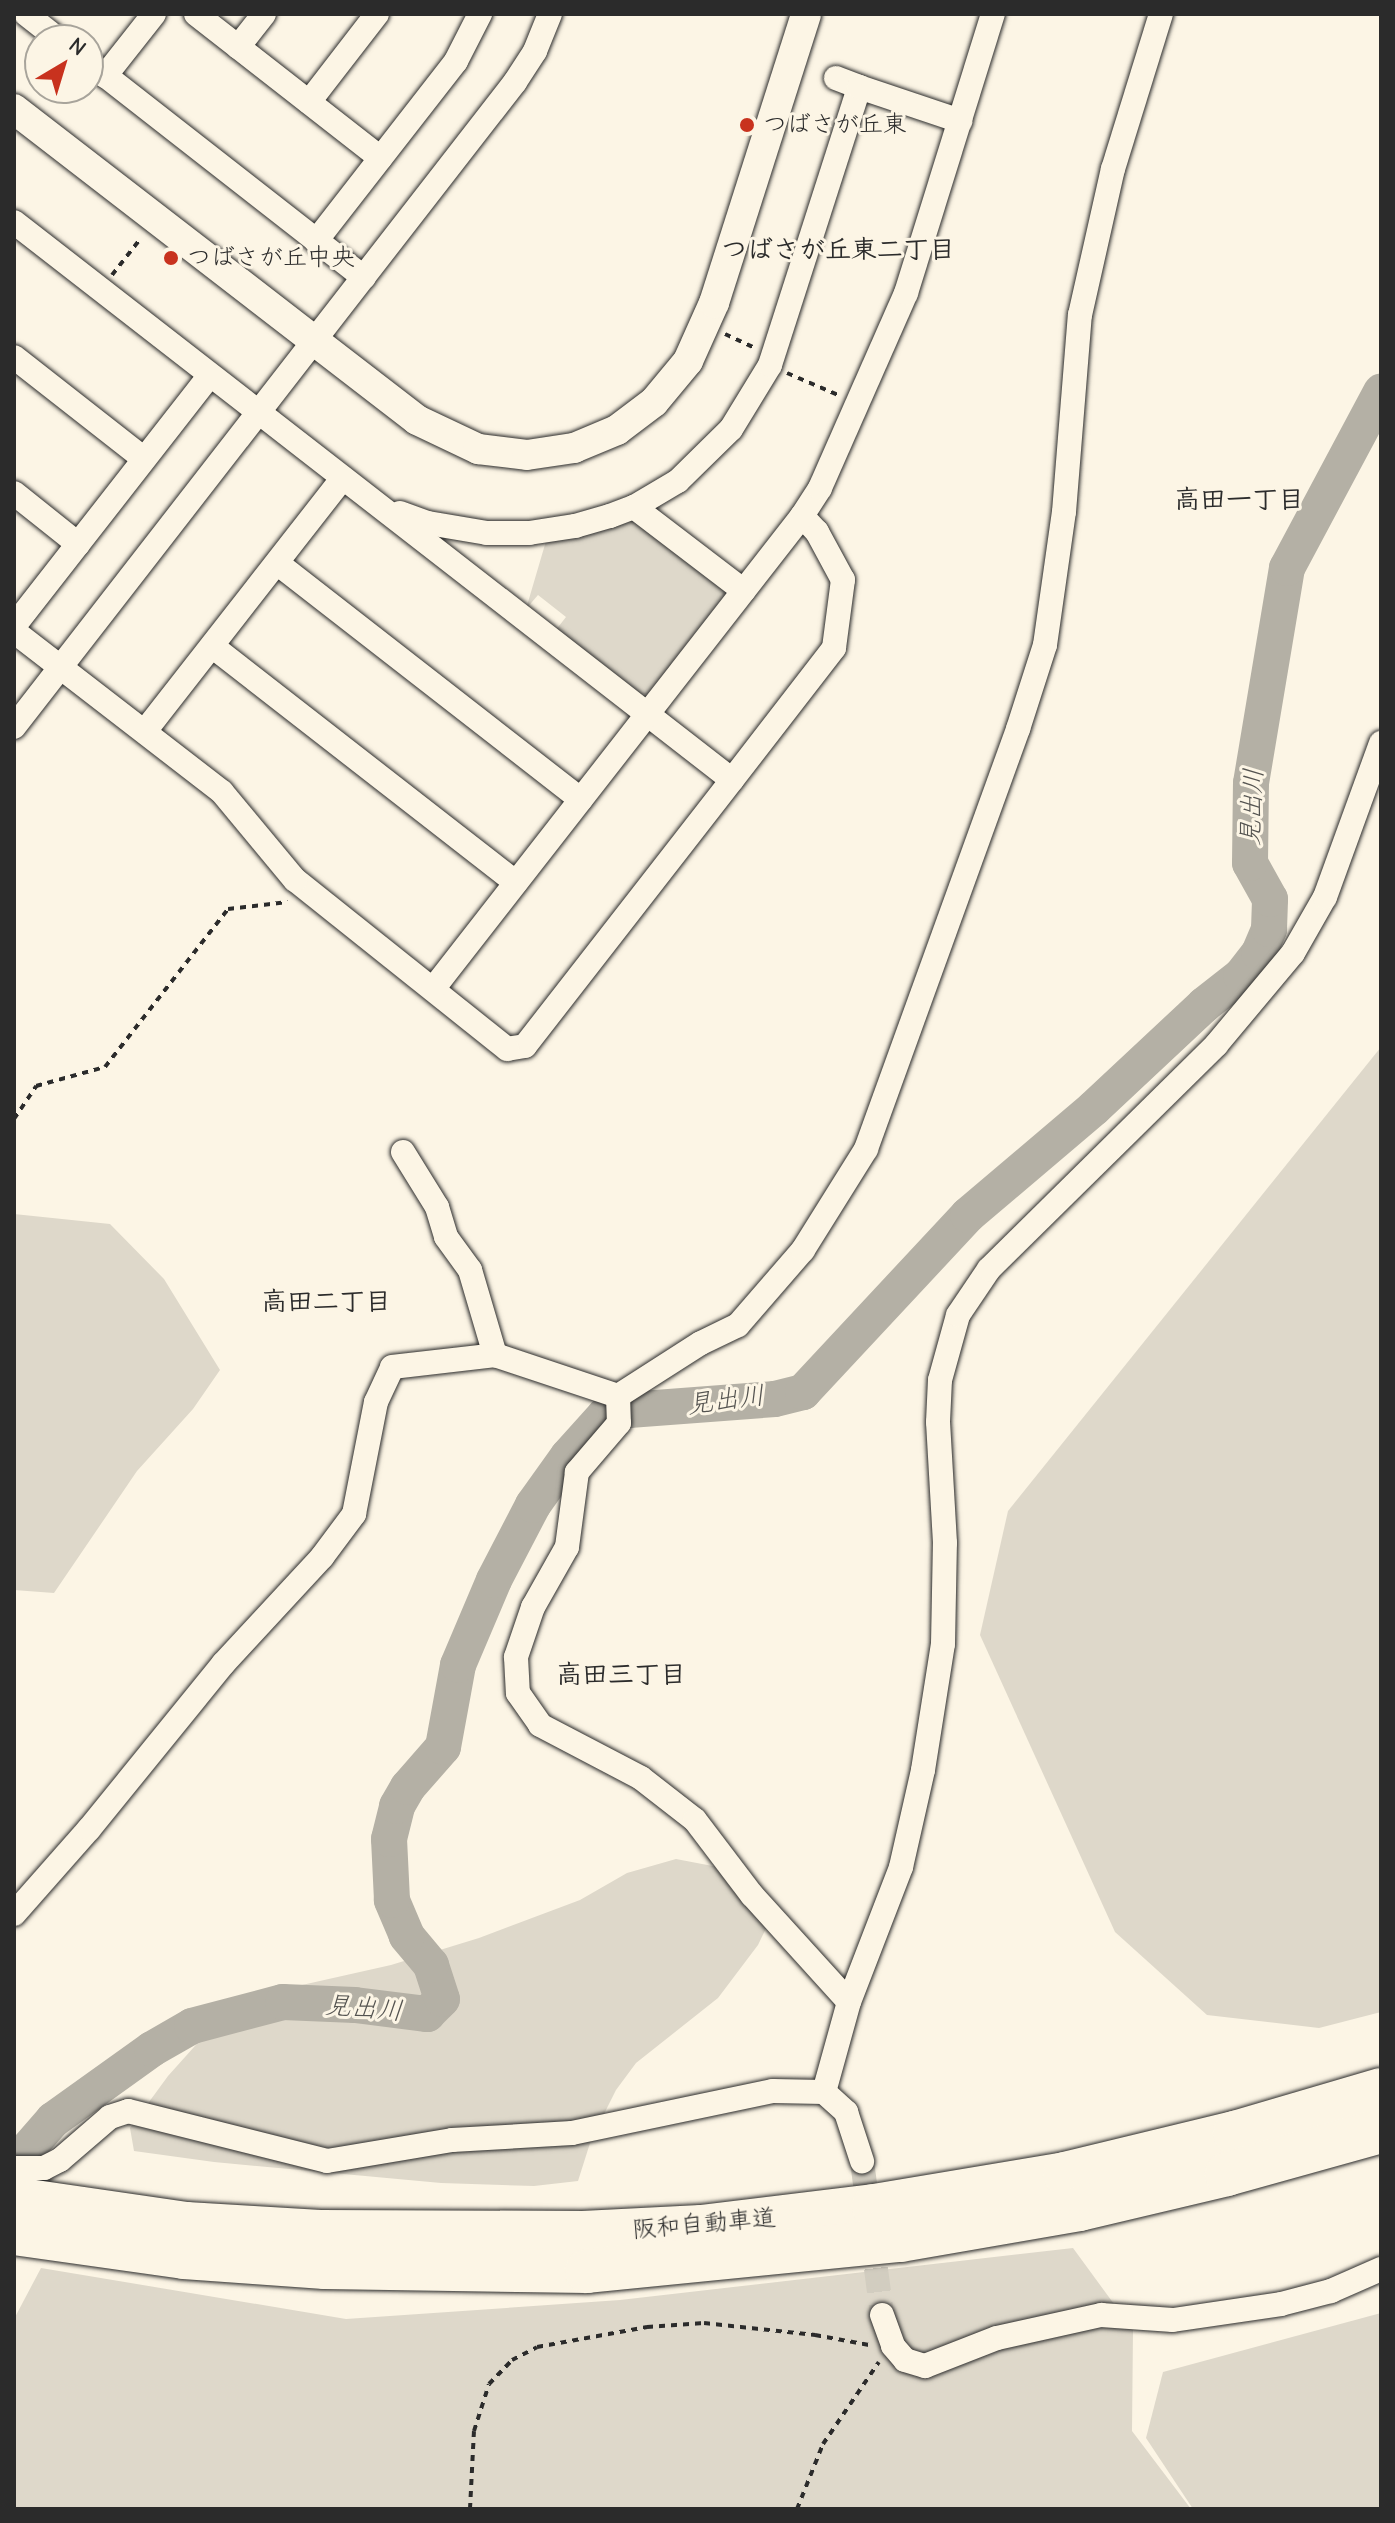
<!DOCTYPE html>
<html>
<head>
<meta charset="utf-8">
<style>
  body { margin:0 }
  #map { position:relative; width:1395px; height:2523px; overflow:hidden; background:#fcf5e5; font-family:"Comic Neue","Klee One",sans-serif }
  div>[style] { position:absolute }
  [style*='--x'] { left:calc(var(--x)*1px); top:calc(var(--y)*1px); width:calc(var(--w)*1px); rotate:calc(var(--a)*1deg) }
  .green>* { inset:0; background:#ded8ca }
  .river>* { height:36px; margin:-18px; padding:0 18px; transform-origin:18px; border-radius:18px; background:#b4b0a5 }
  .minor-tunnel>* { height:24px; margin-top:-12px; transform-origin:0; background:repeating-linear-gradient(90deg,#d2cdc0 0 24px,transparent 0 36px) }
  .path>* { height:4px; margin-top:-2px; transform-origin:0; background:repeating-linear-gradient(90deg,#2b2b2b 0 6px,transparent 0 12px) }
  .roads { filter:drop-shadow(0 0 2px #2b2b2b) drop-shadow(0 0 2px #2b2b2b) }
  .minor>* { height:24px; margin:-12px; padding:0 12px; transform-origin:12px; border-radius:12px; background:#fcf5e5 }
  .tertiary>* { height:30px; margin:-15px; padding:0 15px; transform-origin:15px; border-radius:15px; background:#fcf5e5 }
  .motorway>* { height:44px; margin:-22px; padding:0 22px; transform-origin:22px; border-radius:22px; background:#fcf5e5 }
  .dots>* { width:22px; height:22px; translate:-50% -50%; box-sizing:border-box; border:4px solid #fcf5e5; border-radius:50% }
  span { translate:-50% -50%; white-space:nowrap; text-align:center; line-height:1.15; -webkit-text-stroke:6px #fcf5e5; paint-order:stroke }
  .poi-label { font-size:24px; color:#2b2b2b }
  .left { translate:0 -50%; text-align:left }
  .street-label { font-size:24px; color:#2b2b2b }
  .neighbourhood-label { font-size:26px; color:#2b2b2b; font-weight:700 }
  .water-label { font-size:26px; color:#545350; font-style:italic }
  .frame { position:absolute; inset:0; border:16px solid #2b2b2b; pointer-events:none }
  .north { position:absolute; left:24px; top:24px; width:80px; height:80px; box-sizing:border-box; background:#fcf5e5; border:2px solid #a8a49b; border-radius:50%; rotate:38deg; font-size:22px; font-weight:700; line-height:32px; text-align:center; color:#2b2b2b }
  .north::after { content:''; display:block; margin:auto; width:28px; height:36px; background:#c8321e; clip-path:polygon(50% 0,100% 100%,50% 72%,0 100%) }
</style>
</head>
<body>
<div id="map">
  <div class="green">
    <i style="clip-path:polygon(625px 519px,639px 522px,723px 587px,725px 597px,650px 694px,637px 694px,555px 631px,566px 617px,538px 595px,526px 609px,546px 541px)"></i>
    <i style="clip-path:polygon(1381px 1047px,1381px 2012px,1319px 2028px,1207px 2015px,1115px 1932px,980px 1635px,1008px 1511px)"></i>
    <i style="clip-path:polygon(14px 1214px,110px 1224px,164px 1279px,220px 1370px,193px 1409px,137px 1471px,54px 1593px,14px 1590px)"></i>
    <i style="clip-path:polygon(676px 1859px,723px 1868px,769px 1922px,758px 1945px,718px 1998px,636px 2063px,616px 2090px,591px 2140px,578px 2181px,534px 2186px,441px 2183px,214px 2162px,134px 2151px,130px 2128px,168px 2076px,220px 2018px,302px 1985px,391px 1965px,479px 1938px,580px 1900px,627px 1873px)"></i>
    <i style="clip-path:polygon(1073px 2248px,1133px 2330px,1132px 2431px,1191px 2509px,14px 2509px,14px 2319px,41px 2268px,346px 2319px,620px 2300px)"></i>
    <i style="clip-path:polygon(1381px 2313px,1381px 2509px,1193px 2509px,1146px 2438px,1163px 2372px)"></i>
  </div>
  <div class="river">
    <i style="--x:15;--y:2202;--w:51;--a:-78.7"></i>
    <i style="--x:25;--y:2152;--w:43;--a:-48.8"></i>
    <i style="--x:53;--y:2120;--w:122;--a:-35.6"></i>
    <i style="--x:152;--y:2049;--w:46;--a:-29.9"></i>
    <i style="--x:192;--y:2026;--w:94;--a:-14.8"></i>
    <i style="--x:283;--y:2002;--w:72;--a:2.4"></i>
    <i style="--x:355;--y:2005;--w:73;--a:7.1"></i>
    <i style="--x:427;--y:2014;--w:21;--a:-45"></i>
    <i style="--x:442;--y:1999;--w:36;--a:-108"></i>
    <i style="--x:431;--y:1965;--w:38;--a:-130"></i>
    <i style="--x:407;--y:1936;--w:39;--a:-113"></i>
    <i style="--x:392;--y:1900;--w:61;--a:-92.8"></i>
    <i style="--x:389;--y:1839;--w:34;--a:-76"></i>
    <i style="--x:397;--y:1806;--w:22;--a:-60"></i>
    <i style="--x:408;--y:1787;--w:53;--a:-48.8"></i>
    <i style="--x:443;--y:1747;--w:83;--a:-79.6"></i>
    <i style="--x:458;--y:1665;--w:92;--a:-67"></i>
    <i style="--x:494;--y:1580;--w:85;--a:-62.5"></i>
    <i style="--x:533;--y:1505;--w:60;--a:-54.5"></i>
    <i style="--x:568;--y:1456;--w:55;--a:-47.9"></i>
    <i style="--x:605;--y:1415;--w:25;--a:-12"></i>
    <i style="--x:629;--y:1410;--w:146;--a:-4.3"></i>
    <i style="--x:775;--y:1399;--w:29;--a:-14"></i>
    <i style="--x:803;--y:1392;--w:242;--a:-47"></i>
    <i style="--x:968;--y:1215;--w:165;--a:-40.3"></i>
    <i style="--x:1094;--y:1108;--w:151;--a:-43.1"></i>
    <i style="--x:1204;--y:1005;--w:47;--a:-38.1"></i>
    <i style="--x:1241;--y:976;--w:29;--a:-52"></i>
    <i style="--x:1259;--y:953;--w:26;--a:-67"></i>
    <i style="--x:1269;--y:929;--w:30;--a:-88"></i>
    <i style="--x:1270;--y:899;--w:41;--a:-119.1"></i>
    <i style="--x:1250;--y:863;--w:80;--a:-89.3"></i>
    <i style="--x:1251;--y:783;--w:218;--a:-80.5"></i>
    <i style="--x:1287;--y:568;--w:200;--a:-61.9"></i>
  </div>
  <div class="minor-tunnel">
    <i style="--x:862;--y:2161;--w:155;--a:82.6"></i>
  </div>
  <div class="path">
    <i style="--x:112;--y:275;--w:47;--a:-51.9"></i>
    <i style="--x:725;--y:334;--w:31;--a:25"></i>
    <i style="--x:787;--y:373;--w:56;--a:23.3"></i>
    <i style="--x:14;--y:1119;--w:40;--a:-56"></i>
    <i style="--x:36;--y:1086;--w:72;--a:-15.4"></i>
    <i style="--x:105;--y:1067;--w:200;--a:-52.1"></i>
    <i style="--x:228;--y:909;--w:60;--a:-6.7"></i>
    <i style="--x:470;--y:2509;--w:78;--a:-87.1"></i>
    <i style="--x:474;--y:2431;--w:49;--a:-72.3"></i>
    <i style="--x:489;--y:2384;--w:33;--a:-46"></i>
    <i style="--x:512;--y:2360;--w:28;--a:-27"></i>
    <i style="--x:537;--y:2347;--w:112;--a:-10.3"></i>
    <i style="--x:647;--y:2327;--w:57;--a:-4"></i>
    <i style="--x:704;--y:2323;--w:112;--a:6.2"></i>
    <i style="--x:815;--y:2335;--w:55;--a:10.5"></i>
    <i style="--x:797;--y:2509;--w:70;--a:-68.2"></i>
    <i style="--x:823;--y:2444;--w:99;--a:-55.7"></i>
  </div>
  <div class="roads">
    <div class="minor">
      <i style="--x:26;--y:14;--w:42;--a:38.2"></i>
      <i style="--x:196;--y:14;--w:234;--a:38"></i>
      <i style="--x:238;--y:47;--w:42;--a:-51.8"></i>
      <i style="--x:88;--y:62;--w:350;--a:38"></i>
      <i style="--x:105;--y:76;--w:79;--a:-51.7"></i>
      <i style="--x:836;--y:78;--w:25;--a:21"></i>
      <i style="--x:309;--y:102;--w:111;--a:-52.3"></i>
      <i style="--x:14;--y:222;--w:909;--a:37.85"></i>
      <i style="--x:732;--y:780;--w:337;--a:127.9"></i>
      <i style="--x:525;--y:1046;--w:18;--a:171"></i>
      <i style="--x:507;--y:1049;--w:271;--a:-141.4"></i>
      <i style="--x:295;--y:880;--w:114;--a:-129.7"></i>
      <i style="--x:222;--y:792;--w:263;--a:-142.3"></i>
      <i style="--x:316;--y:241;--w:228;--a:-52.1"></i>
      <i style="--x:456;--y:61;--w:53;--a:-62.9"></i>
      <i style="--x:14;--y:357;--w:165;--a:38.1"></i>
      <i style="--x:14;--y:493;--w:82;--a:38.6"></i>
      <i style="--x:634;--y:507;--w:138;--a:37.4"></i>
      <i style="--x:400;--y:513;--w:30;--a:20"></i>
      <i style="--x:428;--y:523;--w:60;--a:9.6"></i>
      <i style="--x:487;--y:533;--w:42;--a:0"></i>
      <i style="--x:529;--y:533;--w:47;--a:-8.7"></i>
      <i style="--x:575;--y:526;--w:36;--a:-16"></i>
      <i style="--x:610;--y:516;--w:26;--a:-21"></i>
      <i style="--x:634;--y:507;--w:51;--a:-30.6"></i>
      <i style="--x:678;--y:481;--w:74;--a:-44.5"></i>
      <i style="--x:731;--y:429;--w:75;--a:-58.6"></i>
      <i style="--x:770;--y:365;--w:292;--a:-72.2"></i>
      <i style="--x:859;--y:87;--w:107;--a:18.6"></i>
      <i style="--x:277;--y:563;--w:385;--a:37.9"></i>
      <i style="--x:14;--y:626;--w:318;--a:-52"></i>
      <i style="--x:212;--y:646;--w:385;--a:37.9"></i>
      <i style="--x:14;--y:727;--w:817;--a:-52.16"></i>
      <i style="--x:515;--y:82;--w:37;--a:-57"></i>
      <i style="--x:535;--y:51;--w:40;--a:-68"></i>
      <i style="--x:145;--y:731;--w:321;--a:-52"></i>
      <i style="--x:732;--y:780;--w:167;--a:-52.3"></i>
      <i style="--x:834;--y:648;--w:69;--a:-82.5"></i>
      <i style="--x:843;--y:580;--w:55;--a:-118.4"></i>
      <i style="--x:817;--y:532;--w:22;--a:-133"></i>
      <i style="--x:433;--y:989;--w:600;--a:-52.04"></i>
      <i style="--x:802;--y:516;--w:33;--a:-57"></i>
      <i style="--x:820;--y:488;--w:213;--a:-66.2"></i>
      <i style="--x:906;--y:293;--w:292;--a:-72.7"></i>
      <i style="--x:403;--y:1152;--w:65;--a:58.3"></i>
      <i style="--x:437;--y:1207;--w:31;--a:73"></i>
      <i style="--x:446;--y:1237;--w:41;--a:54"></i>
      <i style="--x:470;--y:1270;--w:89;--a:73.6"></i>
      <i style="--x:618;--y:1396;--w:98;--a:-32.6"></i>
      <i style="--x:701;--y:1343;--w:41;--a:-25.9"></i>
      <i style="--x:738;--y:1325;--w:99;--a:-49.1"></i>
      <i style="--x:803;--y:1250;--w:119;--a:-58"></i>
      <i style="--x:866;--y:1149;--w:447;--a:-70.1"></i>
      <i style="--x:1018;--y:729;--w:88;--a:-72.2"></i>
      <i style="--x:1045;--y:645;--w:134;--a:-81.9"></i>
      <i style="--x:1064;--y:512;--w:198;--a:-85.4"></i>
      <i style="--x:1080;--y:315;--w:150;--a:-77.3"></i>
      <i style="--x:1113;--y:169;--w:162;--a:-72.8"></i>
      <i style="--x:618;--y:1396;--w:27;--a:88"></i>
      <i style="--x:619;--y:1423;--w:65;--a:130.6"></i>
      <i style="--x:577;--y:1472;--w:76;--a:97.6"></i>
      <i style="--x:567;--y:1547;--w:69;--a:119.5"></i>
      <i style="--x:533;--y:1607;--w:53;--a:108.8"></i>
      <i style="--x:516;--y:1657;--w:36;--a:87"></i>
      <i style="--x:518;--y:1693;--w:39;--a:55"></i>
      <i style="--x:540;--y:1725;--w:114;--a:27.7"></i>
      <i style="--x:641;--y:1778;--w:68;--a:37.9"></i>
      <i style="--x:695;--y:1820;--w:94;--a:52.8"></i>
      <i style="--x:752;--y:1895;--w:144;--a:47.8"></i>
      <i style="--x:14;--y:1914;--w:113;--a:-48.6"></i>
      <i style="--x:89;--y:1829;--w:213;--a:-50.9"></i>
      <i style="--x:223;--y:1664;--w:146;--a:-47.2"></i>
      <i style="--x:322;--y:1557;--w:54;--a:-53.3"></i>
      <i style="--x:354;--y:1514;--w:114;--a:-78.9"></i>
      <i style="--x:376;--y:1402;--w:38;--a:-65"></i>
      <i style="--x:392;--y:1367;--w:104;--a:-6.6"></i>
      <i style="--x:495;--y:1355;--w:130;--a:18.4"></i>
      <i style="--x:824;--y:2092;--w:93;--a:-74.5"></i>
      <i style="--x:849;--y:2002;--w:145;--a:-68.9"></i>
      <i style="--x:901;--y:1867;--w:99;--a:-77.2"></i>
      <i style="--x:923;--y:1770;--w:128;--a:-81"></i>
      <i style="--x:943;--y:1644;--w:101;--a:-88.9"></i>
      <i style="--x:945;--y:1543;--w:121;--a:-93.3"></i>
      <i style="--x:938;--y:1422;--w:42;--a:-87.3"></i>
      <i style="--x:940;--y:1380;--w:67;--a:-74.5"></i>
      <i style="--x:958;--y:1315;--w:55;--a:-56"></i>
      <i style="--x:989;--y:1269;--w:319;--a:-44.6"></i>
      <i style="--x:1216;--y:1045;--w:120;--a:-50.1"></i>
      <i style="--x:1293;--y:953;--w:64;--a:-60.3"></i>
      <i style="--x:1325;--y:897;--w:164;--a:-70"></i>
      <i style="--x:14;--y:2168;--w:30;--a:0"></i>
      <i style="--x:44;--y:2168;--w:18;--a:-27"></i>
      <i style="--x:60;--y:2160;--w:66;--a:-40.7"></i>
      <i style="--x:110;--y:2117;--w:19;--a:-18"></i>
      <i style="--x:128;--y:2111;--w:205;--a:14.1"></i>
      <i style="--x:327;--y:2161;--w:127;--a:-9.5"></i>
      <i style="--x:452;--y:2140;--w:120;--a:-3.3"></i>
      <i style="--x:572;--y:2133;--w:205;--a:-11.8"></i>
      <i style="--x:773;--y:2091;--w:51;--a:1.1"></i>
      <i style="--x:824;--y:2092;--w:30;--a:42"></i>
      <i style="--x:846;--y:2112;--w:52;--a:71.9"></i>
      <i style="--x:882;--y:2315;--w:33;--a:70"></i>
      <i style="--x:893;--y:2346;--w:18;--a:49"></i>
      <i style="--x:905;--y:2360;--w:21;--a:17"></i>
      <i style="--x:925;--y:2366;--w:77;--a:-21.3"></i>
      <i style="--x:997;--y:2338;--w:107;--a:-12.5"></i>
      <i style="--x:1101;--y:2315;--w:72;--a:4"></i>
      <i style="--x:1173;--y:2320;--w:109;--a:-8.4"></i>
      <i style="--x:1281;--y:2304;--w:52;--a:-14.6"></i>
      <i style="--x:1331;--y:2291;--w:55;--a:-23.7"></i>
    </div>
    <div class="tertiary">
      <i style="--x:14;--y:109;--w:509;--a:37.66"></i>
      <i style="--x:417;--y:420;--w:68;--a:25.4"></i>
      <i style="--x:478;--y:449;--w:49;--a:7"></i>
      <i style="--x:527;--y:455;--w:48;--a:-8.5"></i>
      <i style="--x:574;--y:448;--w:47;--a:-22.7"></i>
      <i style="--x:617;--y:430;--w:46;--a:-37.1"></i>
      <i style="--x:654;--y:402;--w:53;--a:-50.3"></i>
      <i style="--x:688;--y:361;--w:64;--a:-65.9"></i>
      <i style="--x:714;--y:303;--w:303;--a:-72.3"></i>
    </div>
    <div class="motorway">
      <i style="--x:14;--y:2199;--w:174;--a:8.3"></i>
      <i style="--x:186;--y:2224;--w:134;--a:3.4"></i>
      <i style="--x:320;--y:2232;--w:263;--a:0.2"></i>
      <i style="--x:583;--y:2233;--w:118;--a:-2.9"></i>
      <i style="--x:701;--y:2227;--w:174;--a:-6.9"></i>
      <i style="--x:874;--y:2206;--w:194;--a:-9.5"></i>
      <i style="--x:1065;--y:2174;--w:175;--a:-13.6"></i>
      <i style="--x:1235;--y:2133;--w:152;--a:-16.4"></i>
      <i style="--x:14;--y:2233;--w:172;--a:8"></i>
      <i style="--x:184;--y:2257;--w:141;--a:4.1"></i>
      <i style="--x:325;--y:2267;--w:262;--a:0.9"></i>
      <i style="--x:587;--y:2271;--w:315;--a:-5.7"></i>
      <i style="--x:900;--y:2240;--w:182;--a:-9.8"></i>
      <i style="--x:1079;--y:2209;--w:152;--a:-13.3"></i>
      <i style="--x:1227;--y:2174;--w:160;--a:-15.6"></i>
    </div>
  </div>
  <div class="dots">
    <i style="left:747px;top:125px;background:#c8321e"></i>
    <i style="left:171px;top:258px;background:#c8321e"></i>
  </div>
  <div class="poi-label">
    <span class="left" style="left:763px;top:125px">つばさが丘東</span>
    <span class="left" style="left:187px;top:258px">つばさが丘中央</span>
  </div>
  <div class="street-label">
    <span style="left:704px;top:2224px;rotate:-5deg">阪和自動車道</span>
  </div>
  <div class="neighbourhood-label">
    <span style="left:838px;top:251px">つばさが丘東二丁目</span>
    <span style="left:1239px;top:501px">高田一丁目</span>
    <span style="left:326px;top:1303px">高田二丁目</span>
    <span style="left:621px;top:1676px">高田三丁目</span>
  </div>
  <div class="water-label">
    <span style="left:1253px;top:807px;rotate:-87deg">見出川</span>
    <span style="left:726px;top:1401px;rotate:-7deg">見出川</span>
    <span style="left:364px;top:2009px;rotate:5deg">見出川</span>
  </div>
  <div class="frame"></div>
  <div class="north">N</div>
</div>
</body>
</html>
